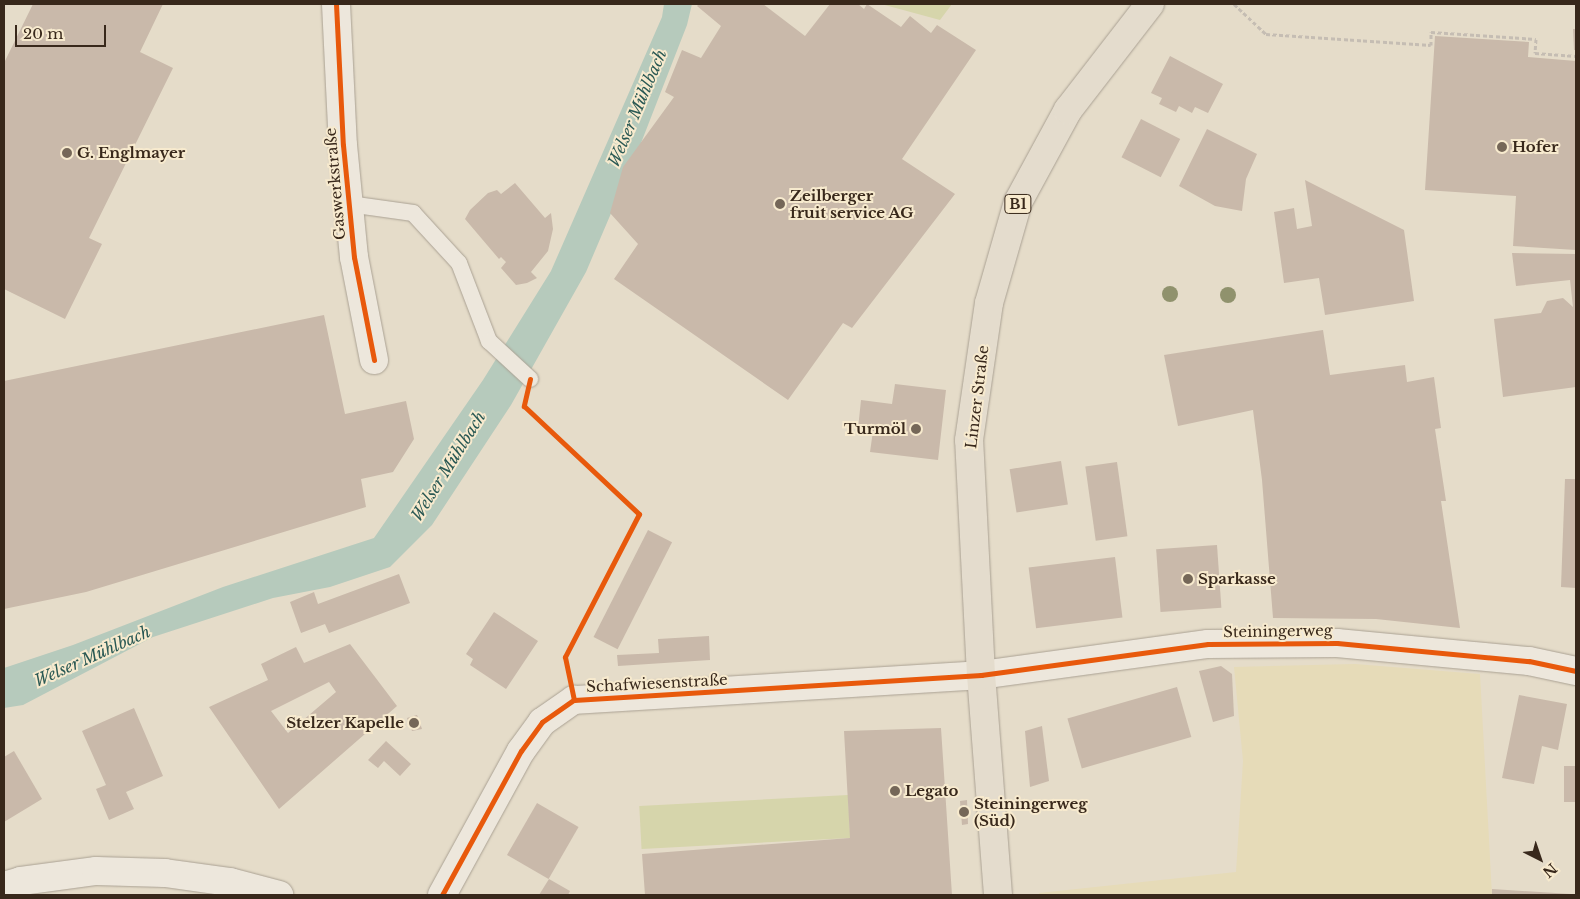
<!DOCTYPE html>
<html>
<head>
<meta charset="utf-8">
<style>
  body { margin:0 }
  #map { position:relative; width:1580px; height:899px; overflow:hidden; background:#e5dcc9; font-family:"Libre Baskerville",serif }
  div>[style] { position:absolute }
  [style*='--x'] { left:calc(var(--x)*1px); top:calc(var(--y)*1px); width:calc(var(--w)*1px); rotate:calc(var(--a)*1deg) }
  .farmland>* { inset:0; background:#e6dbb8 }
  .green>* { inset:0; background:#d6d5ab; transform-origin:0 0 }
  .water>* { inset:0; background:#b6cabc }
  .building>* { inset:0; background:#c9b9aa; transform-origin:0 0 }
  .path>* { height:3px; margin-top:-1.5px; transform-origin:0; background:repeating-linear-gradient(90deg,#c5bdb3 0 4px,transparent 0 6.5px) }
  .roads { filter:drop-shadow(0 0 1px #aaa193) drop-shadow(0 0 1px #aaa193) }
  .lane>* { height:16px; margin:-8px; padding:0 8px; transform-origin:8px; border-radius:8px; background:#ede7dc }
  .street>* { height:28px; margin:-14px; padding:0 14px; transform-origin:14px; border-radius:14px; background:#ede7dc }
  .primary>* { height:28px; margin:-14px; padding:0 14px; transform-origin:14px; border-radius:14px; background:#e4dccd }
  .cycleway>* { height:5px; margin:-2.5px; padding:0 2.5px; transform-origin:2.5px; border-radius:2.5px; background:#e8590c }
  .trees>* { width:16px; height:16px; margin:-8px; border-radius:50%; background:#90926d }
  .dots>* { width:14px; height:14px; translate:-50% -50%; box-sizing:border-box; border:2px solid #f7eace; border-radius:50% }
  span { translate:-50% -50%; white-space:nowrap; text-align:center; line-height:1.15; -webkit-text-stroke:4px #f7eace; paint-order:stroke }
  .shield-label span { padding:1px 4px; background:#f7eace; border:1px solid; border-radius:4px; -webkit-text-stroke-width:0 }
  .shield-label { font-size:14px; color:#38281b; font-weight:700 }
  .poi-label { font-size:15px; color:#38281b; font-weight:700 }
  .left { translate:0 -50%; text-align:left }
  .right { translate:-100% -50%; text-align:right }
  .street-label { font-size:15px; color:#38281b }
  .water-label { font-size:16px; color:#2a5954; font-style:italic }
  .frame { position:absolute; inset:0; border:5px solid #38281b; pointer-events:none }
  .north { position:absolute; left:1515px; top:834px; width:50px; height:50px; -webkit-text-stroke:4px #f7eace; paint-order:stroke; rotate:139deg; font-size:14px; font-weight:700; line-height:20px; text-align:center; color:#38281b }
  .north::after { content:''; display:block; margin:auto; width:18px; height:22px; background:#38281b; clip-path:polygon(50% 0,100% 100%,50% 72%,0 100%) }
  .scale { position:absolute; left:15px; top:25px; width:91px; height:22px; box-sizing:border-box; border:2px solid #38281b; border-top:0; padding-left:6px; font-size:15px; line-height:18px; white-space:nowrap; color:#38281b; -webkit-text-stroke:4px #f7eace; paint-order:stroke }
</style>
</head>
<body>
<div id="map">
  <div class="farmland">
    <i style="clip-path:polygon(1355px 664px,1480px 674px,1492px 895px,1039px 895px,1039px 893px,1236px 872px,1243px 761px,1234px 667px)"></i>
  </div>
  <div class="green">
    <i style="clip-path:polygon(881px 4px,952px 4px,940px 20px)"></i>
    <i style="left:848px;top:795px;width:43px;height:209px;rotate:87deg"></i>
  </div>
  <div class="water">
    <i style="clip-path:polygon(664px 4px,692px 4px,687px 25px,641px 143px,586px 272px,511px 405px,432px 525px,390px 567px,330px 587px,273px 598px,153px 637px,23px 705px,4px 708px,4px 668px,73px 645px,223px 587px,374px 538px,483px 380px,551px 271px,662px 17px)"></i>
  </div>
  <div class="building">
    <i style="clip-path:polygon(33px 4px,163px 4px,140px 52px,173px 68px,89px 238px,102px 244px,65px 319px,4px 289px,4px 63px)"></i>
    <i style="clip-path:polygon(699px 4px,763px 4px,805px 36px,830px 4px,858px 4px,864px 9px,867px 4px,901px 27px,910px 16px,931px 33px,937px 25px,976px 50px,902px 159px,955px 194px,852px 328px,843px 323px,788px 400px,614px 279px,638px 244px,610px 213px,623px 167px,674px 97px,665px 92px,682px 50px,701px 58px,721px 26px,697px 6px)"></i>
    <i style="clip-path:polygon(1573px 29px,1576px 29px,1576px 50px,1574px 50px)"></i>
    <i style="clip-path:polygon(1435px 36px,1529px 42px,1528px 57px,1576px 61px,1576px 250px,1513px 246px,1516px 196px,1425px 190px)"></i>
    <i style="clip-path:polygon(1170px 56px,1223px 84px,1208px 113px,1195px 107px,1192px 113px,1179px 106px,1176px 112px,1159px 104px,1162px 98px,1151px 93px)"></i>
    <i style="left:1141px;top:119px;width:44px;height:43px;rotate:27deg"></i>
    <i style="clip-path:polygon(1207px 129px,1257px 154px,1246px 179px,1242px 211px,1215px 206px,1179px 186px)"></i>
    <i style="clip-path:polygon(1305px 180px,1404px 230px,1414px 301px,1325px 315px,1319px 278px,1284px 283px,1274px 212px,1294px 208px,1297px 229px,1312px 226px)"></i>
    <i style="clip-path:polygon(515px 183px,545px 218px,551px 213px,553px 229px,548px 251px,531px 272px,537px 278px,527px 283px,516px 285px,501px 268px,506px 262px,501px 257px,499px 259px,465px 219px,470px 210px,488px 193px,497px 190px,501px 194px)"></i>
    <i style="clip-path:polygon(1512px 253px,1576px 254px,1576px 387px,1503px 397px,1494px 319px,1541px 313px,1547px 301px,1563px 298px,1573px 307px,1570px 280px,1516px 286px)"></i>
    <i style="clip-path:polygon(324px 315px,345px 414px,406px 401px,414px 439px,393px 472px,361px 479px,366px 507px,86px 592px,4px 609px,4px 381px)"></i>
    <i style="clip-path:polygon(1323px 330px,1330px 375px,1405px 365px,1407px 382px,1434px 377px,1441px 428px,1435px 429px,1446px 501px,1441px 501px,1460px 628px,1376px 619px,1273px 618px,1262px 480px,1253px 410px,1178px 426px,1164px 355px)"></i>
    <i style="clip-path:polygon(895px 384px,946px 390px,938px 460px,870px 452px,873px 431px,858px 429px,861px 400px,892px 404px)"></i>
    <i style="left:1061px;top:461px;width:44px;height:52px;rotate:81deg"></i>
    <i style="left:1117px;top:462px;width:75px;height:32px;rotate:82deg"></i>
    <i style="clip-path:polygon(1565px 479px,1576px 479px,1576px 588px,1561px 587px)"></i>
    <i style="left:648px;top:530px;width:27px;height:120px;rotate:27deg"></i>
    <i style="left:1217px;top:545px;width:63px;height:61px;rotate:86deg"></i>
    <i style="left:1115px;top:557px;width:61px;height:87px;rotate:83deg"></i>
    <i style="clip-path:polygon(399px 574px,410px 603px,329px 633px,325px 624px,301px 633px,290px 602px,314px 592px,318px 604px)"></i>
    <i style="clip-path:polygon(494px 612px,538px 641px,506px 689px,470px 665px,473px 659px,466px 654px)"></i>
    <i style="clip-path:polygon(709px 636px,710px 660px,618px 666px,617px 655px,659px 653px,658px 639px)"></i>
    <i style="clip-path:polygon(evenodd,350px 644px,397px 706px,279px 809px,209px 707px,268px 680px,261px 664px,296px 647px,304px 663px,350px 644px,329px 682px,336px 692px,288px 733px,271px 711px,329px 682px)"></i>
    <i style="clip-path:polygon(1221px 666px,1232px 674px,1234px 716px,1213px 722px,1199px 671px)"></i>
    <i style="left:1177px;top:687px;width:52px;height:114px;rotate:74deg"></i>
    <i style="clip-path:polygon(1519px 695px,1567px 704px,1558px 750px,1542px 746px,1534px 784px,1502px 778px)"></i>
    <i style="clip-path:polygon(134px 708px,163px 776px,126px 792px,134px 809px,109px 820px,96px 789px,106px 785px,82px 731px)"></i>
    <i style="clip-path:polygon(417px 715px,422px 729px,412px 731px,407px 718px)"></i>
    <i style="clip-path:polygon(1042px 726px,1049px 781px,1030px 787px,1025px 731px)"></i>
    <i style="clip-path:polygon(941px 728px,952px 895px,645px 895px,642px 854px,850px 838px,844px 731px)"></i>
    <i style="clip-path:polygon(386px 741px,411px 764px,400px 776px,384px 761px,378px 768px,368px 760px)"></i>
    <i style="clip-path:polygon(14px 751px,42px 799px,4px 822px,4px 757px)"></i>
    <i style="left:1564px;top:766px;width:12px;height:36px"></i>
    <i style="clip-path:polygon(967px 800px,968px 824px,962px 825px,960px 801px)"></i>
    <i style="left:537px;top:803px;width:48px;height:60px;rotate:30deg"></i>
    <i style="clip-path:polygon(549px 879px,570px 891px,568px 895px,539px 895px)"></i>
    <i style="clip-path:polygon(1492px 889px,1571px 894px,1571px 895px,1492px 895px)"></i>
  </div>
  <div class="path">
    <i style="--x:1234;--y:4;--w:44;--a:43.2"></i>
    <i style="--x:1266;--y:34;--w:165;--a:3.8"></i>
    <i style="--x:1431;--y:45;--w:13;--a:-90"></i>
    <i style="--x:1431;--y:32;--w:105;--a:3.8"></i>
    <i style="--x:1536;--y:39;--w:14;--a:94"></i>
    <i style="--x:1535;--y:53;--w:41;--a:4.2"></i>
  </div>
  <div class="roads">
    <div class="lane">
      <i style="--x:349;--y:204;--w:65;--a:8"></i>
      <i style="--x:413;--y:213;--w:68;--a:47.4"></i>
      <i style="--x:459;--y:263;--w:84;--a:69"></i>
      <i style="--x:489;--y:341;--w:56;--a:42.8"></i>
    </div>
    <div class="street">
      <i style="--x:336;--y:4;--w:141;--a:87.2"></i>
      <i style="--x:343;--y:145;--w:113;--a:84.4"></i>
      <i style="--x:354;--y:257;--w:105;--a:79"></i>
      <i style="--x:4;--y:886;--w:18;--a:-16"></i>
      <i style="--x:21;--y:881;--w:76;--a:-7.6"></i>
      <i style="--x:96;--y:871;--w:69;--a:1.7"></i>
      <i style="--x:165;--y:873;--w:66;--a:7.9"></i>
      <i style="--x:230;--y:882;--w:51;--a:14.9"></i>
      <i style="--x:442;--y:895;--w:164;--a:-61.3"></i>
      <i style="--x:521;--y:751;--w:36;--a:-54"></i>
      <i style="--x:542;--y:722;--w:39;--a:-35"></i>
      <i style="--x:574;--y:700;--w:408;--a:-3.5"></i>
      <i style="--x:981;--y:675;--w:229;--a:-7.8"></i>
      <i style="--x:1208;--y:644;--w:129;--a:-0.4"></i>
      <i style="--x:1337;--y:643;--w:193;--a:5.4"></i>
      <i style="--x:1529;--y:661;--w:48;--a:12"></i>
    </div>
    <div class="primary">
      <i style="--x:998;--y:895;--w:221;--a:-94.4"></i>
      <i style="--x:981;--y:675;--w:235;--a:-92.9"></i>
      <i style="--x:969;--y:440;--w:138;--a:-81.7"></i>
      <i style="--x:989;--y:303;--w:105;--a:-74"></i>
      <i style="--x:1018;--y:202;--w:105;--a:-61.5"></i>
      <i style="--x:1068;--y:110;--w:134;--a:-52.3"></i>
    </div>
  </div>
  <div class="cycleway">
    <i style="--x:336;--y:4;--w:141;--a:87.2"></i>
    <i style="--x:343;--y:145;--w:113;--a:84.4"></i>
    <i style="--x:354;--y:257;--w:105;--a:79"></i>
    <i style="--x:530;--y:379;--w:28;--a:103"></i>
    <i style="--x:524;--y:406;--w:158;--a:43.2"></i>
    <i style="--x:639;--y:514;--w:161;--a:117.4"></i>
    <i style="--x:565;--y:657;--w:44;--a:78.2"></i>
    <i style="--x:442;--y:895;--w:164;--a:-61.3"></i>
    <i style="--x:521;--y:751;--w:36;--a:-54"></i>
    <i style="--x:542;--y:722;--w:39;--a:-35"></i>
    <i style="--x:574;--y:700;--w:408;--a:-3.5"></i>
    <i style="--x:981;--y:675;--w:229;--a:-7.8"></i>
    <i style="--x:1208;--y:644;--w:129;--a:-0.4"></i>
    <i style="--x:1337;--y:643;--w:193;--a:5.4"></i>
    <i style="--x:1529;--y:661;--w:48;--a:12"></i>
  </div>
  <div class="trees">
    <i style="left:1170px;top:294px"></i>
    <i style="left:1228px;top:295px"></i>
  </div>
  <div class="dots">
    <i style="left:1502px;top:147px;background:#756758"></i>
    <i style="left:67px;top:153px;background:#756758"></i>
    <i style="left:780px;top:204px;background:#756758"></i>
    <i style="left:916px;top:429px;background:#756758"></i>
    <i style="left:1188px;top:579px;background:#756758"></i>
    <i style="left:414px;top:723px;background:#756758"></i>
    <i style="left:895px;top:791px;background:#756758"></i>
    <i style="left:964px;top:812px;background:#756758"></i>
  </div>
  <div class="shield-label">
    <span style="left:1018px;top:204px">B1</span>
  </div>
  <div class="poi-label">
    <span class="left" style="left:1512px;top:147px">Hofer</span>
    <span class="left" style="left:77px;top:153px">G. Englmayer</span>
    <span class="left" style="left:790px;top:204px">Zeilberger<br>fruit service AG</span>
    <span class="right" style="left:906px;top:429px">Turmöl</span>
    <span class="left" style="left:1198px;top:579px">Sparkasse</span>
    <span class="right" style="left:404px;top:723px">Stelzer Kapelle</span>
    <span class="left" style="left:905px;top:791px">Legato</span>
    <span class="left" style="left:974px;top:812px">Steiningerweg<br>(Süd)</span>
  </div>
  <div class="street-label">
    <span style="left:335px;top:184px;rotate:-95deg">Gaswerkstraße</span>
    <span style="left:977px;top:397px;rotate:-83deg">Linzer Straße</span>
    <span style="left:1278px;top:631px;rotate:-1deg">Steiningerweg</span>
    <span style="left:657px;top:683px;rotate:-3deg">Schafwiesenstraße</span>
  </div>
  <div class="water-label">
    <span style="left:637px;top:108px;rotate:-67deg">Welser Mühlbach</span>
    <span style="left:448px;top:466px;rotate:-58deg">Welser Mühlbach</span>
    <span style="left:92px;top:656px;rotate:-24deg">Welser Mühlbach</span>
  </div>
  <div class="frame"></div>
  <div class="north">N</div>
  <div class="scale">20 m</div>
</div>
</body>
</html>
